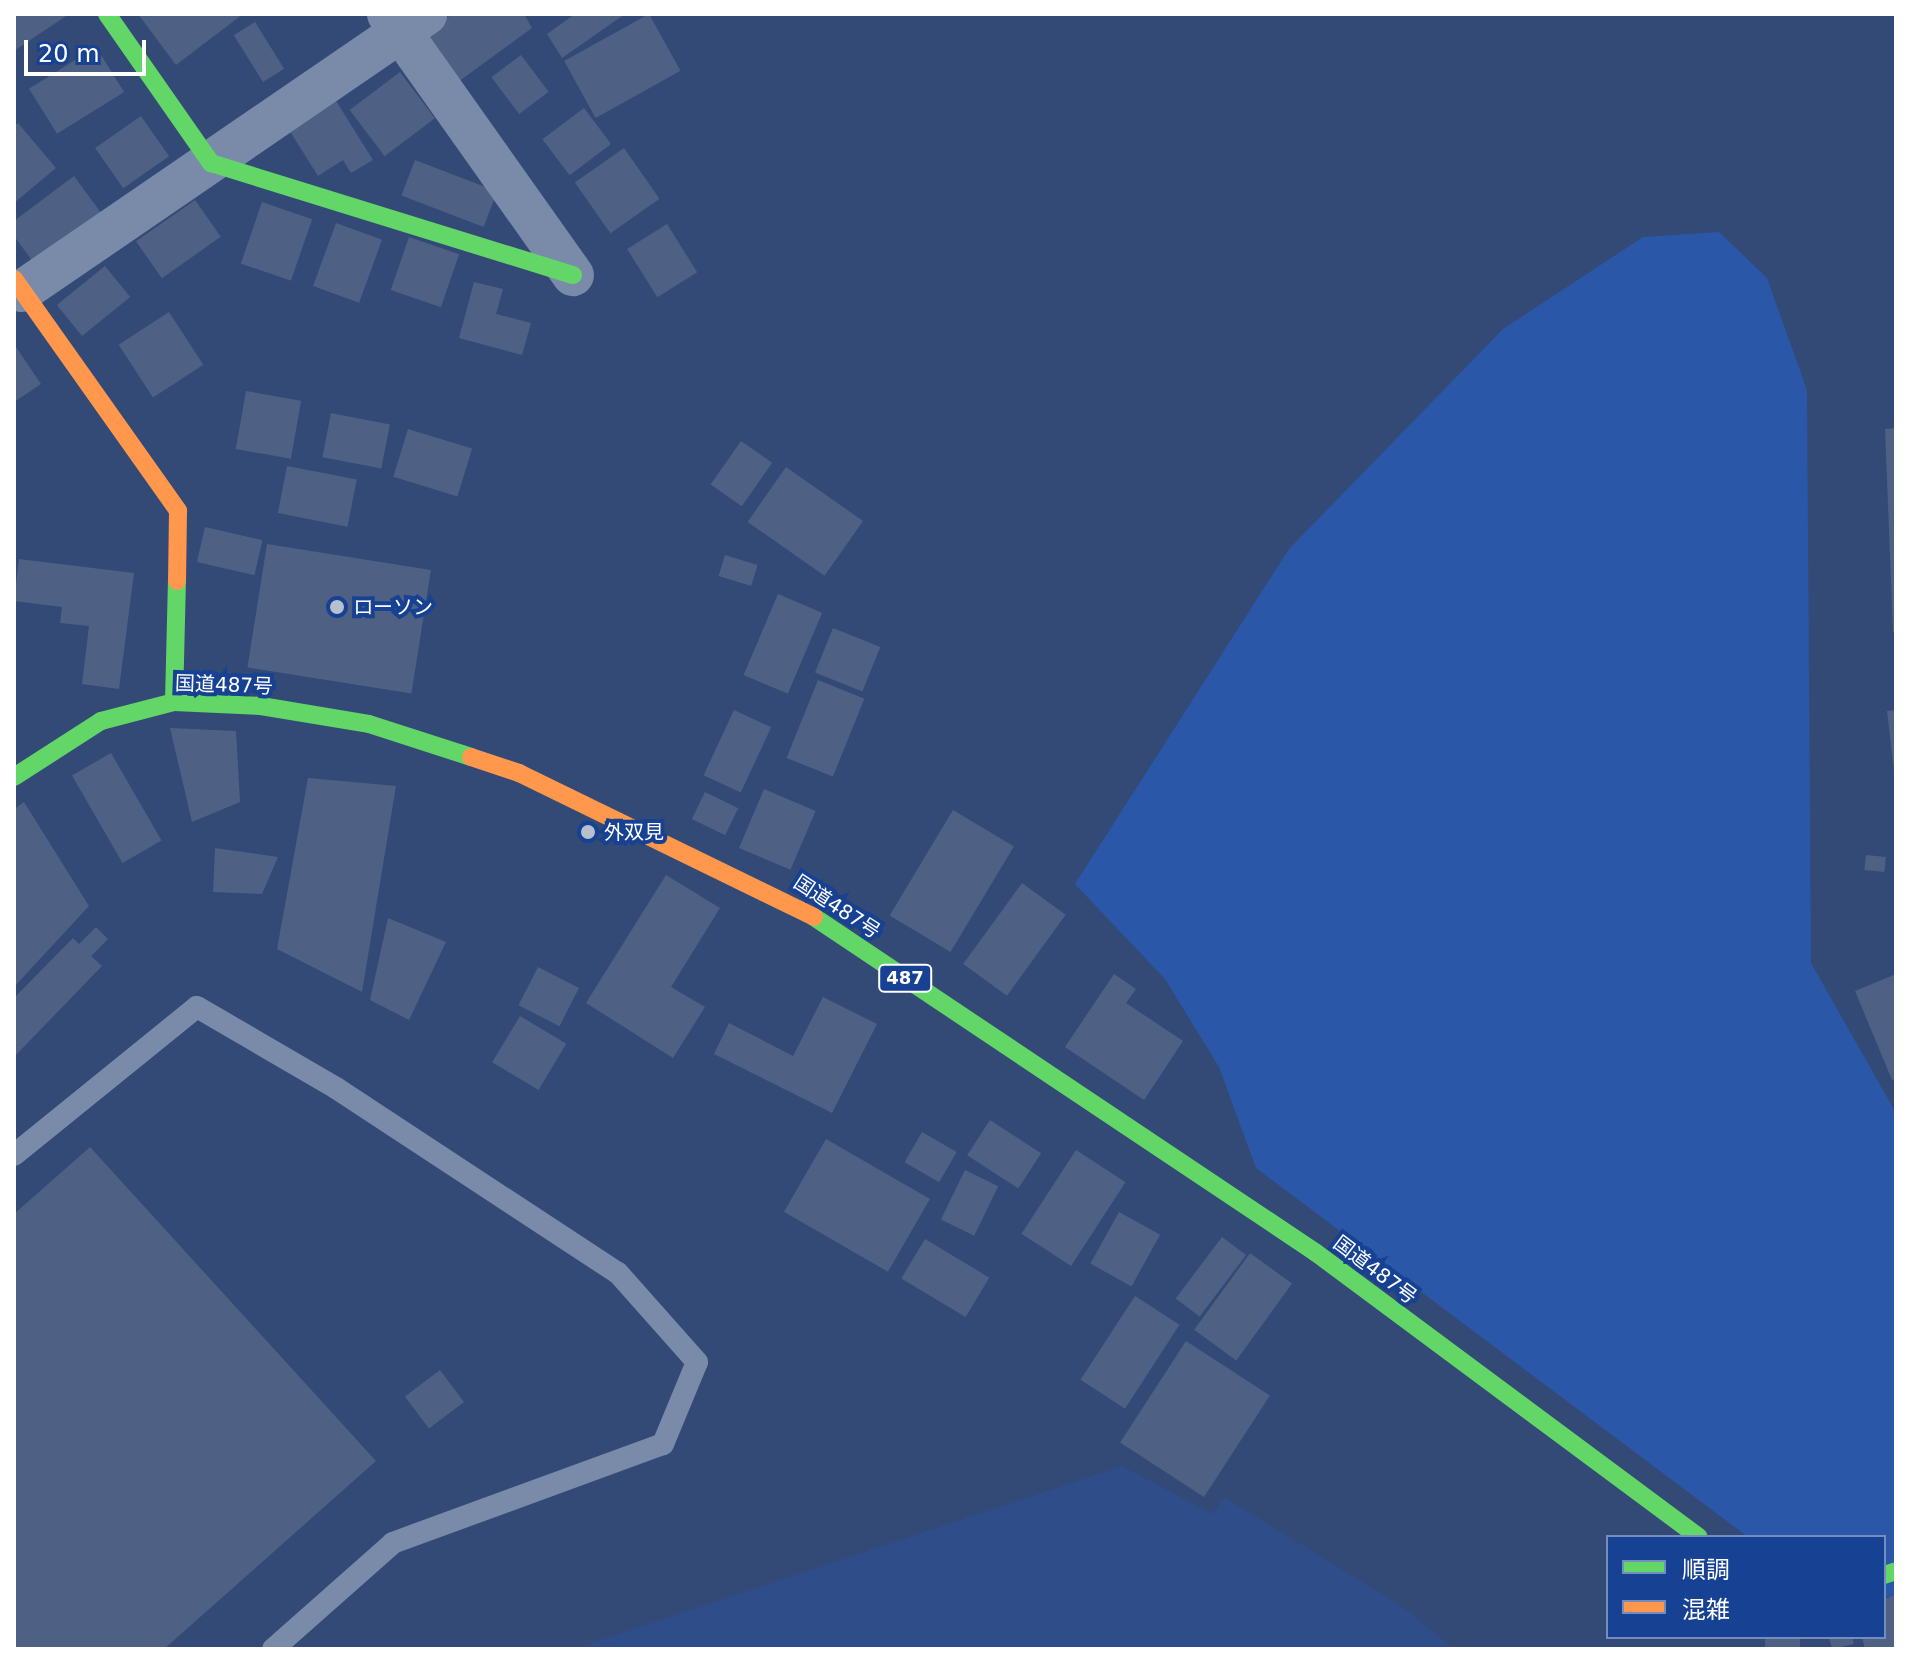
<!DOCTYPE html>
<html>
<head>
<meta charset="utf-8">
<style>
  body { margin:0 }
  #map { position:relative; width:1910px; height:1663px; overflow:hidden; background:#334a76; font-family:"DejaVu Sans","Noto Sans JP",sans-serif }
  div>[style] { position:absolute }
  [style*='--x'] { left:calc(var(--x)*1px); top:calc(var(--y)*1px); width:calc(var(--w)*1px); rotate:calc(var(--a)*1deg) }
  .green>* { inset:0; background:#2a57a8 }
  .water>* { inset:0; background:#2f4d88 }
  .building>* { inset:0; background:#4e6184; transform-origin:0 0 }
  .lane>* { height:22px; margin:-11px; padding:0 11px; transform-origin:11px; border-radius:11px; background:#7a8ba9 }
  .street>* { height:42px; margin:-21px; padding:0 21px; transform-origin:21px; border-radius:21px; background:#7a8ba9 }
  .fast>* { height:18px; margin:-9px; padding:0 9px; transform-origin:9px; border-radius:9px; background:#63d668 }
  .slow>* { height:18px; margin:-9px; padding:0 9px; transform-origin:9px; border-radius:9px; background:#ff974d }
  .dots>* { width:22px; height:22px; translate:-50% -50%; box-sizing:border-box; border:4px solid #174192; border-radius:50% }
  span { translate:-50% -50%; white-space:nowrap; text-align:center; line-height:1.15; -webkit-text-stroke:8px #174192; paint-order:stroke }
  .shield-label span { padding:2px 6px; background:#174192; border:2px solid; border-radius:6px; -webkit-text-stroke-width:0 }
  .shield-label { font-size:18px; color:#fff; font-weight:700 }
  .poi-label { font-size:20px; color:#fff }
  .left { translate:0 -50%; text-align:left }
  .street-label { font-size:20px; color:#fff }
  .frame { position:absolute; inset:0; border:16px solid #fff; pointer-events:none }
  .legend { position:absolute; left:1606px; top:1535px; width:280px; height:104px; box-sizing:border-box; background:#174192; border:2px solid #748dbe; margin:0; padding:10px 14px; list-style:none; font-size:24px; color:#fff }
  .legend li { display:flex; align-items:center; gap:16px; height:40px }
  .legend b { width:40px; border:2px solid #748dbe }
  .scale { position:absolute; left:24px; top:40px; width:122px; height:36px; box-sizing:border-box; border:4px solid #fff; border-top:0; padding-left:10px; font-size:24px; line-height:28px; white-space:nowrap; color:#fff; -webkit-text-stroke:6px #174192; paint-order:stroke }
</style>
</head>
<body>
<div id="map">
  <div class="green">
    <i style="clip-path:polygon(1719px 232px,1767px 278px,1807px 390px,1811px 963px,1896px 1113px,1896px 1598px,1884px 1596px,1884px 1537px,1748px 1537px,1256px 1168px,1219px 1067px,1165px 979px,1075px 884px,1289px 549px,1503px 329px,1643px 237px)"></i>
  </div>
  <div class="water">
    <i style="clip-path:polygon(1122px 1466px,1213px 1514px,1224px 1497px,1403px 1607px,1454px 1649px,574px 1649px)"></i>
  </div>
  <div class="building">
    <i style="clip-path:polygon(14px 14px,69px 14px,14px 51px)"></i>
    <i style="clip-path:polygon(138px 14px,243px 14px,176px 65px)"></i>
    <i style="clip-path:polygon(452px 14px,524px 14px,532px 28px,458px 82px,424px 34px)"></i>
    <i style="clip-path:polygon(575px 14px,625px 14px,562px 58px,547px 34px)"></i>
    <i style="left:649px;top:14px;width:65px;height:97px;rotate:61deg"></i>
    <i style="left:255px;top:22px;width:55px;height:25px;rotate:58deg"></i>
    <i style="left:96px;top:47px;width:53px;height:79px;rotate:58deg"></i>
    <i style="left:521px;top:55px;width:46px;height:37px;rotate:53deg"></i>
    <i style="left:400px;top:72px;width:58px;height:63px;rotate:53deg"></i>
    <i style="clip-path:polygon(333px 96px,373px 160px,351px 173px,343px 160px,318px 176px,286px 125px)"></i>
    <i style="left:584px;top:108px;width:45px;height:52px;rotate:53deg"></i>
    <i style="left:141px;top:116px;width:49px;height:56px;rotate:55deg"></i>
    <i style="clip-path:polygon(18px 123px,56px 168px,14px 203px,14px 126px)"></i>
    <i style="left:624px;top:148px;width:62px;height:60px;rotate:55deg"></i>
    <i style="left:415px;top:160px;width:88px;height:38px;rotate:21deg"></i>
    <i style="clip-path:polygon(74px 176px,104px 217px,37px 267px,14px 236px,14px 221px)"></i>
    <i style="left:195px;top:200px;width:45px;height:72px;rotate:55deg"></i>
    <i style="left:262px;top:202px;width:53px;height:65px;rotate:19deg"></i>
    <i style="left:336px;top:223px;width:49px;height:67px;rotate:20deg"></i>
    <i style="left:667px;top:224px;width:57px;height:47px;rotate:58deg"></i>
    <i style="left:409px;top:237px;width:53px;height:56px;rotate:19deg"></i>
    <i style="left:105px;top:266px;width:40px;height:62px;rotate:51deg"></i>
    <i style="clip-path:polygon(474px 282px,503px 289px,496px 314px,531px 323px,522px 355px,459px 338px)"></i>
    <i style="left:169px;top:312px;width:63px;height:60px;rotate:57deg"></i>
    <i style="clip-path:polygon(14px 344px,41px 384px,14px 402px)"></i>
    <i style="left:246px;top:391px;width:56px;height:59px;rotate:10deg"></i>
    <i style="left:331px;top:413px;width:60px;height:45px;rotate:11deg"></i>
    <i style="clip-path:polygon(1896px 428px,1896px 632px,1893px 632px,1885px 429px)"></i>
    <i style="left:408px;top:429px;width:67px;height:50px;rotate:17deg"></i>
    <i style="left:741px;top:441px;width:38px;height:53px;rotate:35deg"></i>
    <i style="left:287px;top:466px;width:71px;height:48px;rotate:11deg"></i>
    <i style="left:786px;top:467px;width:94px;height:67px;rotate:35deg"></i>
    <i style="left:205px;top:527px;width:59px;height:36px;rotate:13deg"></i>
    <i style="left:267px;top:544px;width:166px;height:125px;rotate:9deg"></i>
    <i style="left:725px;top:555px;width:34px;height:22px;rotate:17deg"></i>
    <i style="clip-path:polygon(19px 559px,134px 573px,119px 689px,82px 684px,89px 626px,60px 623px,62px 607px,14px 601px)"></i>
    <i style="left:778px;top:594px;width:48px;height:88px;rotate:23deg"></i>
    <i style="left:833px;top:628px;width:51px;height:48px;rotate:22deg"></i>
    <i style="left:818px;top:680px;width:50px;height:84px;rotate:22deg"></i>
    <i style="left:734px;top:710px;width:41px;height:72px;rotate:25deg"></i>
    <i style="clip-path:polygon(1896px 710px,1896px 770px,1894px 771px,1887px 711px)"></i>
    <i style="clip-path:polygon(170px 728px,236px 731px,240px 802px,192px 822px)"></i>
    <i style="left:111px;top:753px;width:101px;height:45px;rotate:60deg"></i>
    <i style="clip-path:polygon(308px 778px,396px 786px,362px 992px,277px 949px)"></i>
    <i style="left:764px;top:789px;width:56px;height:64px;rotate:23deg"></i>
    <i style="left:705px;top:792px;width:37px;height:30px;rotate:26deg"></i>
    <i style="clip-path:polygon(24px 802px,89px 906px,14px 987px,14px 809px)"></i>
    <i style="left:953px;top:810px;width:71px;height:123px;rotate:31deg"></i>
    <i style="clip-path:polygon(215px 848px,278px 857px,262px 894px,213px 892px)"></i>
    <i style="left:1866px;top:855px;width:20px;height:15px;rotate:6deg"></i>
    <i style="clip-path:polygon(666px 875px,720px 908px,671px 987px,705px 1007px,673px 1058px,586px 1003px)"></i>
    <i style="left:1022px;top:883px;width:54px;height:100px;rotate:36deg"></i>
    <i style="clip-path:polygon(388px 918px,446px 942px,409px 1020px,370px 1000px)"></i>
    <i style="clip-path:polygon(96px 927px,108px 939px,91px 956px,102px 966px,14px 1057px,14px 998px,73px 938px,79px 944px)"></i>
    <i style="left:538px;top:967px;width:46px;height:43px;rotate:27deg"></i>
    <i style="clip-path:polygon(1114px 974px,1136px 989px,1126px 1003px,1183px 1041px,1144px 1100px,1065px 1047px)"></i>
    <i style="clip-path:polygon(1896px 974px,1896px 1079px,1892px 1080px,1855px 991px)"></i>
    <i style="clip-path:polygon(823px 997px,877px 1024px,832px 1113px,714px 1054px,729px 1023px,793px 1056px)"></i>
    <i style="left:520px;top:1016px;width:54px;height:54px;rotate:31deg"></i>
    <i style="left:990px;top:1120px;width:61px;height:42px;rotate:33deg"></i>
    <i style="left:922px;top:1132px;width:40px;height:35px;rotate:30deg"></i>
    <i style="left:826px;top:1139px;width:120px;height:84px;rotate:30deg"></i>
    <i style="clip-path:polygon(90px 1147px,376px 1461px,164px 1649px,14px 1649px,14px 1214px)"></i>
    <i style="left:1076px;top:1150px;width:59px;height:100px;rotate:33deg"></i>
    <i style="left:965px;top:1170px;width:37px;height:55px;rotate:26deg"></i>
    <i style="left:1119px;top:1212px;width:47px;height:59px;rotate:29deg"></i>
    <i style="left:1222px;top:1237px;width:30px;height:77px;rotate:37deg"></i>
    <i style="left:925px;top:1239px;width:75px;height:46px;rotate:31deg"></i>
    <i style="left:1250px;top:1253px;width:52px;height:95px;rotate:36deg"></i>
    <i style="left:1135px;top:1296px;width:53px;height:100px;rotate:33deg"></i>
    <i style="left:1186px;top:1341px;width:100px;height:121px;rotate:33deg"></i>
    <i style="left:440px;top:1370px;width:40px;height:44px;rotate:53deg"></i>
    <i style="clip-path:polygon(1896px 1595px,1896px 1649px,1865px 1649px,1862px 1637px,1884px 1637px,1884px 1599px)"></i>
    <i style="left:1765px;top:1637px;width:35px;height:12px"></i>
    <i style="clip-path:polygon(1829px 1637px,1852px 1637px,1854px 1644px,1832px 1649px)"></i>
  </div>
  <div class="lane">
    <i style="--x:14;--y:1155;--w:235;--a:-39"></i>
    <i style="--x:197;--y:1007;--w:161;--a:30.2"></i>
    <i style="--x:336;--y:1088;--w:337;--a:33.3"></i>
    <i style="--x:618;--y:1273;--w:119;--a:48.4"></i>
    <i style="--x:697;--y:1362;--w:89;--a:112.5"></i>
    <i style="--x:663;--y:1444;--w:288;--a:159.9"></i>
    <i style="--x:393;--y:1543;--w:160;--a:138.5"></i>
  </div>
  <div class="street">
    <i style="--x:388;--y:14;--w:320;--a:54.7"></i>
    <i style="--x:22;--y:291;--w:490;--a:-34.4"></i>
  </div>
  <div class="fast">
    <i style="--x:107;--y:14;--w:182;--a:55.1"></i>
    <i style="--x:211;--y:163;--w:379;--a:17.2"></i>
    <i style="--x:174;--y:702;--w:121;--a:-88.6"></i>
    <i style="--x:14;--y:777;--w:103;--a:-32.8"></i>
    <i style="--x:101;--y:721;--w:75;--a:-14.6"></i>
    <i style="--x:174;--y:702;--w:87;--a:2.6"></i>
    <i style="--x:261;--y:706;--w:109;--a:9.5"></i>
    <i style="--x:369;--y:724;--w:107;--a:17.9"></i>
    <i style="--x:814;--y:917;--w:603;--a:33.77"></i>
    <i style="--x:1315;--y:1252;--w:478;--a:36.6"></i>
    <i style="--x:1884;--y:1575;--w:13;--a:-18"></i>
  </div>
  <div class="slow">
    <i style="--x:14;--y:279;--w:284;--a:54.7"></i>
    <i style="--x:178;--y:511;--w:70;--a:90.8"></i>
    <i style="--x:471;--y:757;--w:51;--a:18.4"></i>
    <i style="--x:519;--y:773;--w:328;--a:26"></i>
  </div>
  <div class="dots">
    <i style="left:337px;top:607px;background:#b8c0cf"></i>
    <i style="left:588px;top:832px;background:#b8c0cf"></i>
  </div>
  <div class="shield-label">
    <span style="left:905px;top:978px">487</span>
  </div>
  <div class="poi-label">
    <span class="left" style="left:353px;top:607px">ローソン</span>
    <span class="left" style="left:604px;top:832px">外双見</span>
  </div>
  <div class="street-label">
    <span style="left:224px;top:685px;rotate:2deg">国道487号</span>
    <span style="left:837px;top:907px;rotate:33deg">国道487号</span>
    <span style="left:1375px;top:1270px;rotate:37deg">国道487号</span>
  </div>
  <div class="frame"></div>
  <ul class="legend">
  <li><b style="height:10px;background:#63d668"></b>順調</li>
  <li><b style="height:10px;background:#ff974d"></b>混雑</li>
  </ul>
  <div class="scale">20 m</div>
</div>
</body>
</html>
